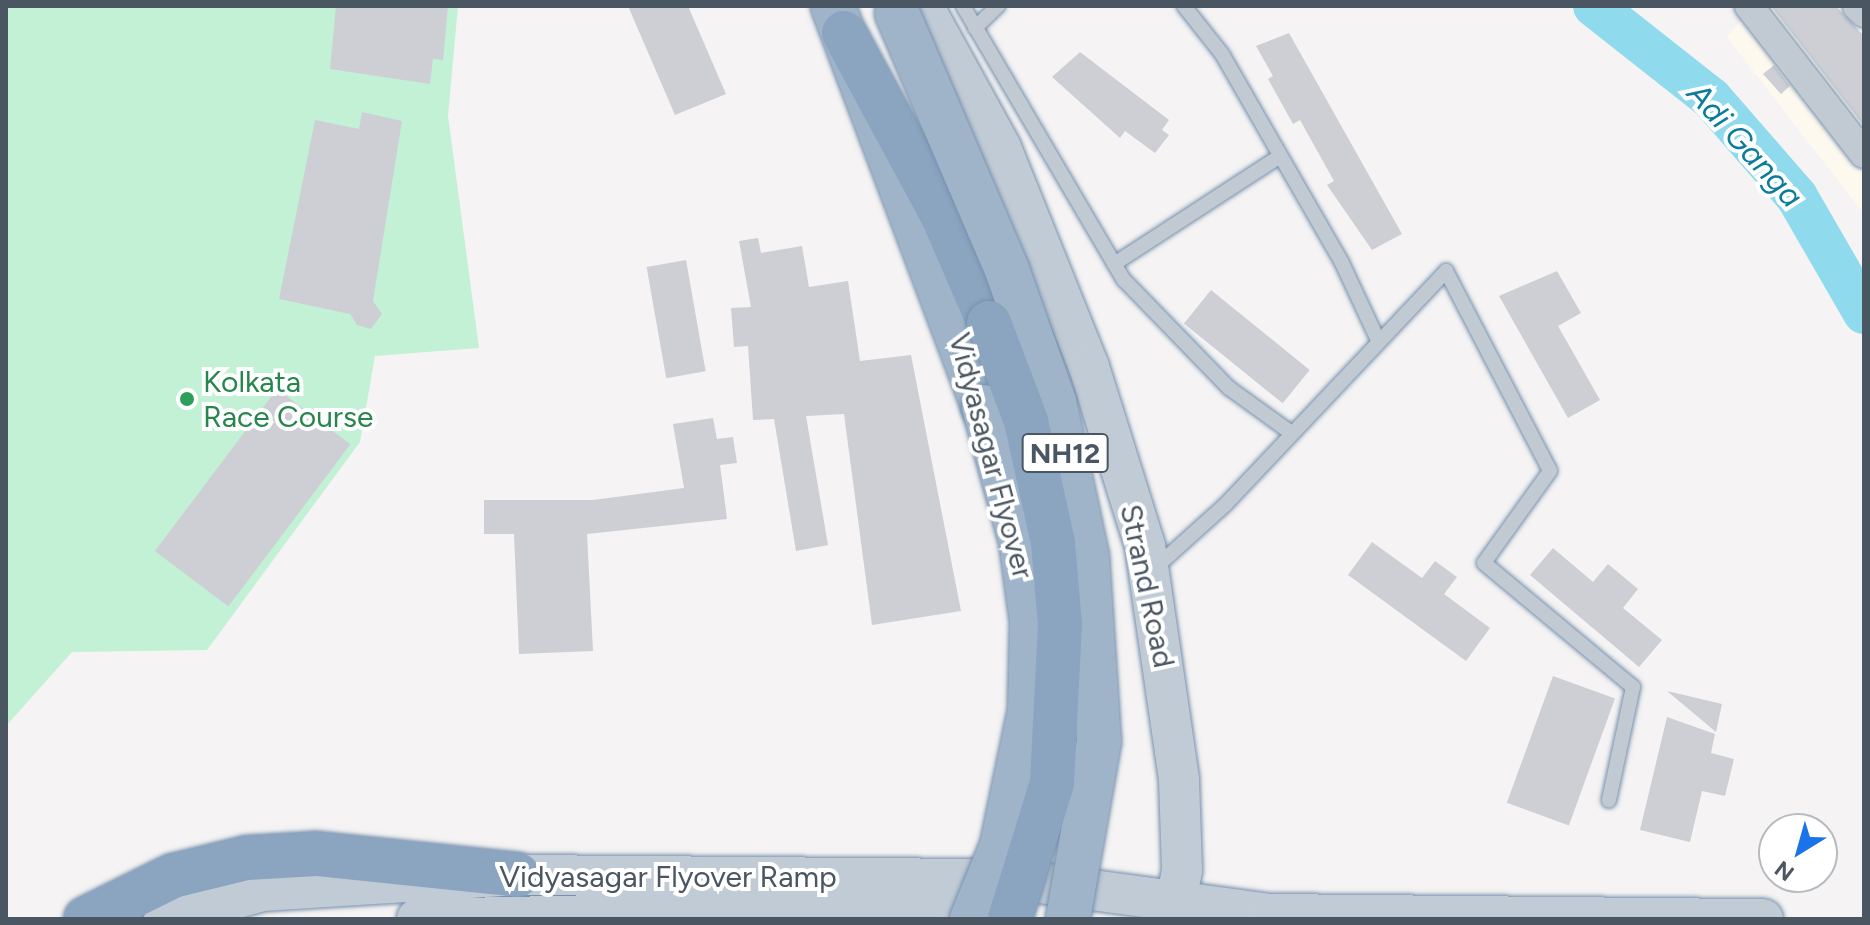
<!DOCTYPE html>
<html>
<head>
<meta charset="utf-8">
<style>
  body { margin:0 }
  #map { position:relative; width:1870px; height:925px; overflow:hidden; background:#f5f3f3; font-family:Figtree,sans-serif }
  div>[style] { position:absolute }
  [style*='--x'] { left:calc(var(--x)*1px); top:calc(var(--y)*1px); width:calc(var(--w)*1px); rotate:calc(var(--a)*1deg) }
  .commercial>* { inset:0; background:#fdf9ef }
  .green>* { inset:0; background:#c3f1d5 }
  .river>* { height:42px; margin:-21px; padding:0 21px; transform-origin:21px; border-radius:21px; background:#90daee }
  .building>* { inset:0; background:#cdcfd5; transform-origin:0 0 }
  .roads { filter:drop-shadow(0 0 2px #7690ad) drop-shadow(0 0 2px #7690ad) }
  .service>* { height:14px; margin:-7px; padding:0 7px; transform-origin:7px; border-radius:7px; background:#c1cad2 }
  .minor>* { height:28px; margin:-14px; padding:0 14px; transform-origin:14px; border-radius:14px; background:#c1cad2 }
  .secondary>* { height:40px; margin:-20px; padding:0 20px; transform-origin:20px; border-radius:20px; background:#c1cbd6 }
  .trunk>* { height:44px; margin:-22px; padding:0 22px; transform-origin:22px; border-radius:22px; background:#9fb4c9 }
  .motorway>* { height:44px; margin:-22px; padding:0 22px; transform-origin:22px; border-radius:22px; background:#8ba5c1 }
  .tram>* { height:2px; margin:-1px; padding:0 1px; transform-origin:1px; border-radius:1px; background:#b5b8bd }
  .bridges { filter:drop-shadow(0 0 2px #7690ad) drop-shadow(0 0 2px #7690ad) }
  .trunk-bridge>* { height:44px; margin:-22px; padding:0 22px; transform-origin:22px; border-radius:22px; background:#9fb4c9 }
  .motorway-bridge>* { height:44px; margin:-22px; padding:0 22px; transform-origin:22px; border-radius:22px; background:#8ba5c1 }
  .dots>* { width:22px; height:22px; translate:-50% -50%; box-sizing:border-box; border:4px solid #fff; border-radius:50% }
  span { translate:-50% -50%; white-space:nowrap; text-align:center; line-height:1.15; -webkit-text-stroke:8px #fff; paint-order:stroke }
  .shield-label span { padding:2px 6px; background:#fff; border:2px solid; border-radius:6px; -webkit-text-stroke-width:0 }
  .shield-label { font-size:28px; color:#4a5661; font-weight:700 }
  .leisure-label { font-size:30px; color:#27864d }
  .left { translate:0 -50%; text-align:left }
  .street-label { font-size:30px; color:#4a5661 }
  .water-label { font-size:32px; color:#0c7c9b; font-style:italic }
  .frame { position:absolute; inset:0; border:8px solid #4a5661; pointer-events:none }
  .north { position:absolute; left:1758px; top:813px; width:80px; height:80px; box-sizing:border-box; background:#fff; border:2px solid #b7bbc0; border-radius:50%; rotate:217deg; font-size:22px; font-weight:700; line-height:32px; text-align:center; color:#4a5661 }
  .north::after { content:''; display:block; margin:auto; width:28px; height:36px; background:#1a73e8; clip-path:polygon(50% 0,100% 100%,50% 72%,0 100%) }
</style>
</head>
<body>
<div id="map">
  <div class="commercial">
    <i style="clip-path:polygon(1753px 6px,1847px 6px,1864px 23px,1864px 214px,1727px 37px)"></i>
  </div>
  <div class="green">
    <i style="clip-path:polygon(6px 6px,458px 6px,448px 116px,479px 348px,375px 356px,360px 442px,207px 650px,72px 652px,6px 726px)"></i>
  </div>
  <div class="river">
    <i style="--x:1594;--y:6;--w:149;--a:38.2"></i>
    <i style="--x:1711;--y:98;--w:131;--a:49"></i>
    <i style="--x:1797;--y:197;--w:134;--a:60"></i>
  </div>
  <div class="building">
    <i style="clip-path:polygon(336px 6px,448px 6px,443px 60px,433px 59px,430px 84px,330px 69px)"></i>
    <i style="clip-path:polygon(628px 6px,688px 6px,726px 94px,675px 115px)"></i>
    <i style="clip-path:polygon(1771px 6px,1836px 6px,1864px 36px,1864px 126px)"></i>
    <i style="clip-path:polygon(1289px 33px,1402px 234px,1372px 250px,1327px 185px,1334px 181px,1300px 120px,1293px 124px,1268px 79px,1273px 76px,1256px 46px)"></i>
    <i style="clip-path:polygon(1080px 52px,1169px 120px,1162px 130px,1169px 135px,1155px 153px,1125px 131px,1120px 138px,1052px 77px)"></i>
    <i style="clip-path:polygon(1774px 65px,1790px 86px,1781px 94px,1763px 74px)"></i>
    <i style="clip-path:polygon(362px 112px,402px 121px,373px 301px,382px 314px,371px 329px,357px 325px,350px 314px,279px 299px,315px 120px,359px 129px)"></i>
    <i style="clip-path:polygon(758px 238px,761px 253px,802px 246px,809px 287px,848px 281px,860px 361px,911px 355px,961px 611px,872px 625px,844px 414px,806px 416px,828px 545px,796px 551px,774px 419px,753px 420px,748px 346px,734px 347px,731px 308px,751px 307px,739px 241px)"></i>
    <i style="left:686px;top:260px;width:113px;height:40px;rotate:80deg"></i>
    <i style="clip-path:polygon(1557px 271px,1581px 313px,1558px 326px,1600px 400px,1568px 418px,1499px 296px)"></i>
    <i style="left:1211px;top:290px;width:127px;height:43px;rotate:39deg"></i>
    <i style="left:277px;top:389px;width:92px;height:203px;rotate:37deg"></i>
    <i style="clip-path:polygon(713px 418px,717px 439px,733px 437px,737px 463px,720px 465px,727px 519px,587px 534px,593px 651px,519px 654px,514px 534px,484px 534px,484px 500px,593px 500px,684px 488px,673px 424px)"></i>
    <i style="clip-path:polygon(1372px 542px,1422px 578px,1435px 561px,1457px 577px,1444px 594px,1490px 628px,1466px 661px,1348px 575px)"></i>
    <i style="clip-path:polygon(1553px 548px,1593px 582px,1608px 564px,1638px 589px,1623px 608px,1662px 640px,1639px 667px,1530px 575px)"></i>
    <i style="left:1553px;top:676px;width:66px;height:135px;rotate:20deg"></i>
    <i style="clip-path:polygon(1667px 691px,1722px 704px,1716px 732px)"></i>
    <i style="clip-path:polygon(1667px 717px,1715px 734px,1711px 753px,1734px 759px,1725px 796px,1702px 791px,1690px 842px,1640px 830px)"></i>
  </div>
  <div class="roads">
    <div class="service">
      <i style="--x:963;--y:6;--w:318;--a:59.6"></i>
      <i style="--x:1124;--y:280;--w:151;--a:45.8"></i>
      <i style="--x:1229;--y:388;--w:75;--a:35.8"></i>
      <i style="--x:1184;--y:6;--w:61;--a:51.6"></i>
      <i style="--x:1222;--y:54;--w:241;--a:60.1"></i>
      <i style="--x:1342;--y:263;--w:83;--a:65"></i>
      <i style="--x:975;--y:28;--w:32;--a:-44"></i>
      <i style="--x:1114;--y:264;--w:198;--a:-33"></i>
      <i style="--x:1155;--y:568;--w:94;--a:-42"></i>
      <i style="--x:1225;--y:505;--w:322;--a:-46.6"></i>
      <i style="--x:1446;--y:271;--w:225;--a:62.5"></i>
      <i style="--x:1550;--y:471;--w:113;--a:125.7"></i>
      <i style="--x:1484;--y:563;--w:194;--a:39.8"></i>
      <i style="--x:1633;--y:687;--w:116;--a:102"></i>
    </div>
    <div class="minor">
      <i style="--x:1749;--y:6;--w:187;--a:52.2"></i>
      <i style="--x:1857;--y:6;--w:10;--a:45"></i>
    </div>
    <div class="secondary">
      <i style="--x:923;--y:6;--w:162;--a:61.2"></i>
      <i style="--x:1001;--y:148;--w:236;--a:68.1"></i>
      <i style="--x:1089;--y:367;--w:188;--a:72.6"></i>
      <i style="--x:1145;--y:546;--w:236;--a:81.7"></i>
      <i style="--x:1179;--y:780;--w:90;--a:88.1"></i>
      <i style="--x:1182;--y:870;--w:50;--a:100.4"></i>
      <i style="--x:164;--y:919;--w:102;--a:-15.9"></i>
      <i style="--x:262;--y:891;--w:256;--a:-3.6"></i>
      <i style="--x:518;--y:875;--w:493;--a:0.5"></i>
      <i style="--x:1011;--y:879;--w:260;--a:7.7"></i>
      <i style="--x:1269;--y:914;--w:494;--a:0.6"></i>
      <i style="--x:417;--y:919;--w:591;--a:-1.26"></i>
    </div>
    <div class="trunk">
      <i style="--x:833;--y:6;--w:428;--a:69.4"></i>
    </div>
    <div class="motorway">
      <i style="--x:844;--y:33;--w:208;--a:61.6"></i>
      <i style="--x:943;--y:216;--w:116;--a:66.7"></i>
      <i style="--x:86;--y:919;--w:97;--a:-26.3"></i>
      <i style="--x:173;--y:876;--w:76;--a:-13.7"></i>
      <i style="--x:247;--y:858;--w:69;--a:-3.3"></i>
      <i style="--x:316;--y:854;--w:203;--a:5.9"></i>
    </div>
  </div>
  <div class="tram">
    <i style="--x:461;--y:919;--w:687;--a:0"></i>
  </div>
  <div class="bridges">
    <div class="trunk-bridge">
      <i style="--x:897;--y:13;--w:280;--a:66.8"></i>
      <i style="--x:1007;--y:270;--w:140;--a:70.4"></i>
      <i style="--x:1054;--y:402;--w:158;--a:78"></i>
      <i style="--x:1087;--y:557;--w:184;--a:86.3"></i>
      <i style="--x:1099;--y:741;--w:181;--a:99.9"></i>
      <i style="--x:972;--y:919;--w:79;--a:-67.7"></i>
      <i style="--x:1002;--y:846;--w:138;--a:-78.3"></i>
      <i style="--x:1030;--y:711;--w:90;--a:-88.7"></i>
      <i style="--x:1032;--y:621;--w:81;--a:-97.8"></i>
      <i style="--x:1021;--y:541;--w:139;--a:-105.4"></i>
    </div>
    <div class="motorway-bridge">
      <i style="--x:989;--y:323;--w:105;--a:69.3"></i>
      <i style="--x:1026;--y:421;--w:125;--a:77.5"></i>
      <i style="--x:1053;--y:543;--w:81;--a:85.1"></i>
      <i style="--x:1060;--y:624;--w:159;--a:92.9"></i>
      <i style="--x:1052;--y:783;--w:142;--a:107.2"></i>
    </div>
  </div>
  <div class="dots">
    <i style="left:187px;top:399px;background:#2e9e5b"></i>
  </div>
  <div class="shield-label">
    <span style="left:1065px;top:453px">NH12</span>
  </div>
  <div class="leisure-label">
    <span class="left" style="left:203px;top:399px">Kolkata<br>Race Course</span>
  </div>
  <div class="street-label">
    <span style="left:991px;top:456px;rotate:75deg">Vidyasagar Flyover</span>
    <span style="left:1147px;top:586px;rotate:78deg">Strand Road</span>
    <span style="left:668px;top:877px">Vidyasagar Flyover Ramp</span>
  </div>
  <div class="water-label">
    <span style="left:1745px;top:145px;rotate:48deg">Adi Ganga</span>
  </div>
  <div class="frame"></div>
  <div class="north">N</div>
</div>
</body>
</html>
